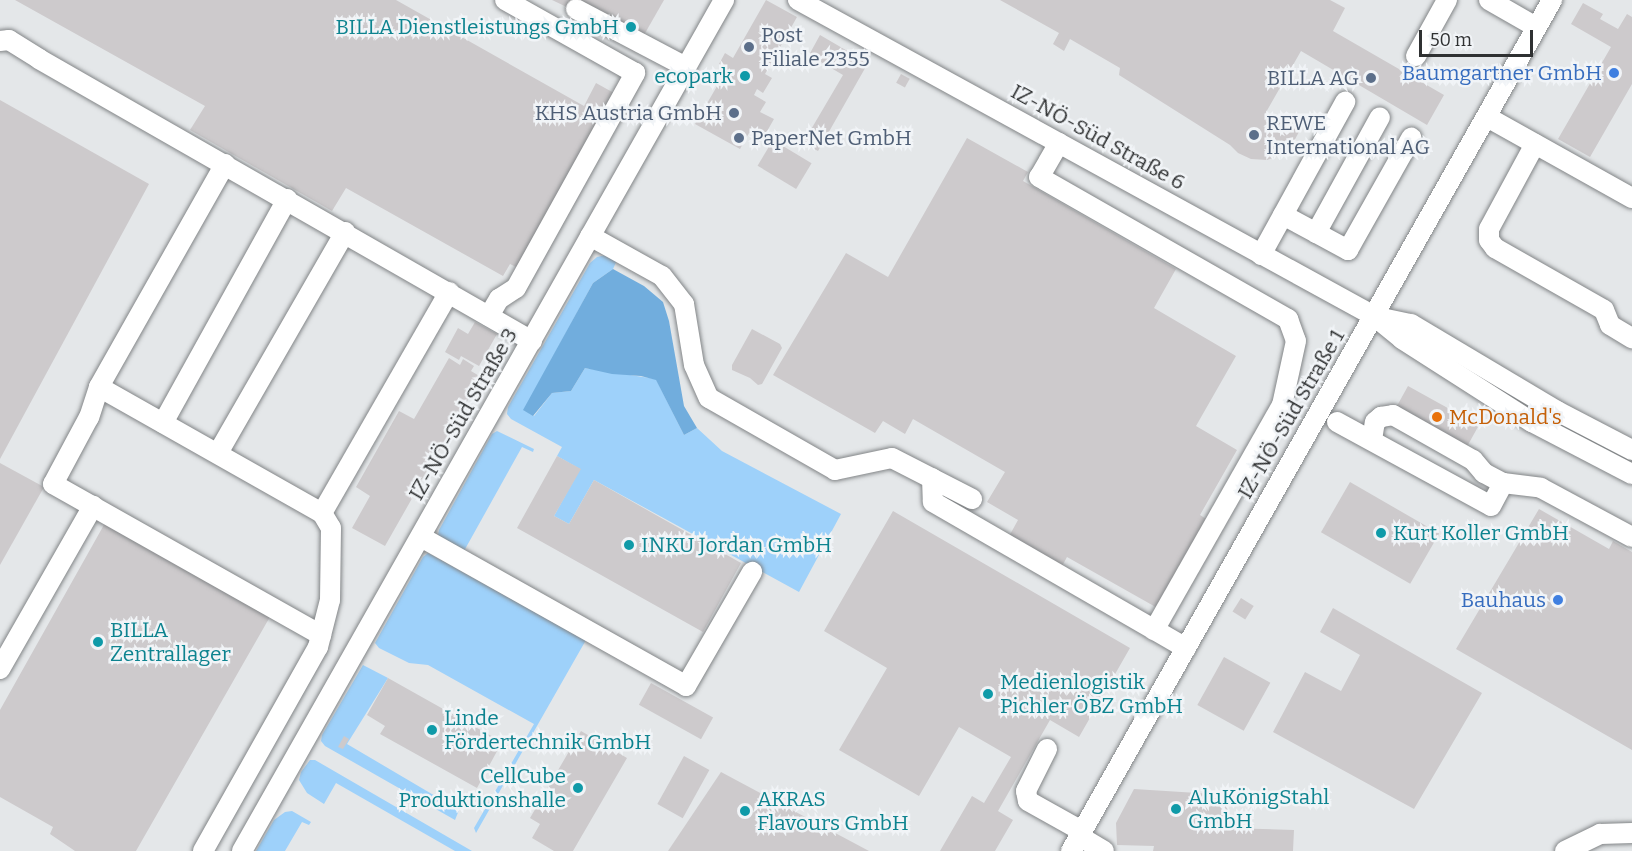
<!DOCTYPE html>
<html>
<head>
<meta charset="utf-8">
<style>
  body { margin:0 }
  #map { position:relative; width:1632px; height:851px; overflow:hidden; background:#e4e7e9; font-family:Bitter,serif }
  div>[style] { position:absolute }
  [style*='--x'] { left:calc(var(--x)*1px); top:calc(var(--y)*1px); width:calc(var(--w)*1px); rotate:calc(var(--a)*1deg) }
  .green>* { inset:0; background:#9ed1fa }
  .forest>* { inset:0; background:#71addd }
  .building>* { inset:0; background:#cdcacc; transform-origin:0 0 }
  .roads { filter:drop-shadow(0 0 2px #828587) drop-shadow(0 0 2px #828587) }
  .minor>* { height:20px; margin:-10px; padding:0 10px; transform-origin:10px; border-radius:10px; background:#fff }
  .dots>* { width:16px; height:16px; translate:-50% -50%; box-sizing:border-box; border:3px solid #f1f4f7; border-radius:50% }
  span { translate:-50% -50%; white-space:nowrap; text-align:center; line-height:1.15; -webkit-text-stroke:5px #f1f4f7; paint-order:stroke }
  .culture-label { font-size:21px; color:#0d838f }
  .right { translate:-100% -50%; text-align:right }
  .left { translate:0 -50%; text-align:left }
  .service-label { font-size:21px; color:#4e5e75 }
  .shop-label { font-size:21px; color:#366cbe }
  .street-label { font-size:21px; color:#2f3132 }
  .food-label { font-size:21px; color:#c56008 }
  .scale { position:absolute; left:1419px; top:30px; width:114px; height:27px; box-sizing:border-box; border:3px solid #2f3132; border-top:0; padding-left:8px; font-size:18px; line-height:21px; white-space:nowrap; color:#2f3132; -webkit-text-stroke:4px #f1f4f7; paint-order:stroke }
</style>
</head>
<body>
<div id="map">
  <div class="green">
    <i style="clip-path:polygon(606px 255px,618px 258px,613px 269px,593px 283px,524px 410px,534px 416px,552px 393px,571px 391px,585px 368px,656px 379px,684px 435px,697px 428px,722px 451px,841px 514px,799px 592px,594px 480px,569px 524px,554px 516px,580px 469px,557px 456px,562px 447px,511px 419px,507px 414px,508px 407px,590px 263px,597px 257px)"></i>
    <i style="clip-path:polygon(497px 431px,534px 449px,533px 452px,522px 447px,464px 551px,442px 540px,438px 535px,439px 530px,492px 434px)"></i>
    <i style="clip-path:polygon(428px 553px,586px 640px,476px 833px,474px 828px,534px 724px,428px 665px,409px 663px,379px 648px,375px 643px,423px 557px)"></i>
    <i style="clip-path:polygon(363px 665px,388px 678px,347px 744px,459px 810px,455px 820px,325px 746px,321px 741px,322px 735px)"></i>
    <i style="clip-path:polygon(310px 760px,315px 760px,472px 851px,455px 851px,336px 783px,324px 804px,307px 793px,299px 780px,301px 772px)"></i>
    <i style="clip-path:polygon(292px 811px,311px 822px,309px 825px,302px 822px,285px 851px,256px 851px,274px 820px,285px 812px)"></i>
  </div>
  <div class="forest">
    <i style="clip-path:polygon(613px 269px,644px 286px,663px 302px,669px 321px,684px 406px,697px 428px,684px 435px,656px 380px,641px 376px,612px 374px,585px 368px,571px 391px,552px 393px,533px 416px,523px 410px,593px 283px)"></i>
  </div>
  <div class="building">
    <i style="clip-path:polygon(15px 0,396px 0,584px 106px,596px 83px,614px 93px,518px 268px,510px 264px,503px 276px,346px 188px,332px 211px,190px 130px,205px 106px)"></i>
    <i style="clip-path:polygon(552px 0,664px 0,640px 42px)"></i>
    <i style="clip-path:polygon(766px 0,797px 17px,765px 74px,772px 78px,763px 93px,757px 89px,754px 95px,766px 102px,760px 112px,774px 119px,762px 140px,749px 133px,740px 149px,695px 124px,727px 69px,719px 64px,725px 53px,733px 58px)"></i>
    <i style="clip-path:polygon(1000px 0,1330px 0,1345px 8px,1333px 31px,1444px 95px,1427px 125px,1301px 51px,1265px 114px,1301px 128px,1292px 145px,1281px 155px,1267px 160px,1251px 159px,1238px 153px,1230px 145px,1119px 75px,1120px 68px,1070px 39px,1064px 51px,1053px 44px,1059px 33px)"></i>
    <i style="clip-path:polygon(1583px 3px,1603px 14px,1600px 19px,1618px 29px,1627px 14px,1632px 17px,1632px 84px,1590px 157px,1558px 139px,1611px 47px,1571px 24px)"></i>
    <i style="clip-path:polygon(820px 35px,868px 63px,818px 151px,803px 143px,843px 75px,809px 55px)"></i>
    <i style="left:901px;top:74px;width:10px;height:10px;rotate:29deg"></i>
    <i style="clip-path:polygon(0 100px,149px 184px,0 459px)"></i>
    <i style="clip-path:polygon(967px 138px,1028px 172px,1023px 181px,1176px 269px,1154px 308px,1236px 356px,1196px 426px,1237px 450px,1200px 515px,1211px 522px,1161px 610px,1067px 557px,1060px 570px,1007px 540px,1018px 520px,987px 502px,1005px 472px,913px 419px,905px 434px,883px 421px,875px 433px,773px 375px,846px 253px,888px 277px)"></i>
    <i style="left:773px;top:140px;width:45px;height:30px;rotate:31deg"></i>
    <i style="clip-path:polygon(475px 322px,497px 334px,479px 366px,461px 356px,459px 360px,445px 352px,458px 328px,468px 334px)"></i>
    <i style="clip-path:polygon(752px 329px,780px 344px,782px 348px,762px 384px,758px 385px,750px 378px,732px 370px,732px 365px)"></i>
    <i style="clip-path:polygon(449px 358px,460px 365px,463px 359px,474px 366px,471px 371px,481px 377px,385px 546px,352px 528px,370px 496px,356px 487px,399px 411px,414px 419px)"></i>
    <i style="left:1408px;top:386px;width:81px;height:26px;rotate:29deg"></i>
    <i style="clip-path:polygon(557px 456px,581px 469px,554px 516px,569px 524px,594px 480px,741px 563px,703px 632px,517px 528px)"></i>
    <i style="clip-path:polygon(0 463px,44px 487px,0 565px)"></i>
    <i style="left:1350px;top:482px;width:103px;height:58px;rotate:30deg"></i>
    <i style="clip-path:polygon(1539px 509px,1609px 549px,1613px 541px,1632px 552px,1632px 750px,1456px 649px)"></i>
    <i style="clip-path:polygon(893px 511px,1130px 648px,1079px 737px,1050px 720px,998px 811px,1013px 820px,995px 851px,940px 851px,972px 796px,984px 803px,1011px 757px,959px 727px,919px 796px,839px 750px,887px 668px,824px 631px)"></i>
    <i style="clip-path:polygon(105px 523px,271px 615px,136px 851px,75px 851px,50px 834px,53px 827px,0 797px,0 710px)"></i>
    <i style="left:1241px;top:598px;width:15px;height:16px;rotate:32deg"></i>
    <i style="clip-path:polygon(1333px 608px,1482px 693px,1414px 809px,1273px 732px,1305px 672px,1341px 691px,1360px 655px,1320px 632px)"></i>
    <i style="left:1224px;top:657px;width:53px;height:55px;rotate:29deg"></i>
    <i style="clip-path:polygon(388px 678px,502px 742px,477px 788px,380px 734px,385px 726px,367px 715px)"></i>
    <i style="left:651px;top:683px;width:71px;height:25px;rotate:29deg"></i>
    <i style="clip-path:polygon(581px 731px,627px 758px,573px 851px,554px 851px,532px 838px,540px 824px,530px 818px)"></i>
    <i style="clip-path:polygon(344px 736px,349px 739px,343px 749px,338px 747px)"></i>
    <i style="left:684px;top:756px;width:29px;height:55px;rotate:29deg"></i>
    <i style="clip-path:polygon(721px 772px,869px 851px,668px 851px)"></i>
    <i style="clip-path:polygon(1134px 789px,1229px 795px,1228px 828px,1294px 830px,1293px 851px,1153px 851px,1154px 846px,1117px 845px,1116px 823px)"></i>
  </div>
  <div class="roads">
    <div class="minor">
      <i style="--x:798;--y:0;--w:657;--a:28.75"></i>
      <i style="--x:1374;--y:316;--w:36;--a:39"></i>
      <i style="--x:1402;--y:339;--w:154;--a:32.6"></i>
      <i style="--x:1532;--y:422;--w:113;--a:27.5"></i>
      <i style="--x:1489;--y:0;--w:54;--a:29.9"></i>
      <i style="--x:576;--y:9;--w:124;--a:27.8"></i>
      <i style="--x:0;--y:41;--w:9;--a:-6"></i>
      <i style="--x:9;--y:40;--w:36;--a:32"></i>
      <i style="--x:39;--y:59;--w:568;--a:29.77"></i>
      <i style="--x:1416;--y:56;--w:64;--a:-61"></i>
      <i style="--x:1487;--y:117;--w:166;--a:29.2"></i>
      <i style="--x:1059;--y:143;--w:39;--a:120"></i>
      <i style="--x:1039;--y:177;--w:287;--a:29.7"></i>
      <i style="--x:1288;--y:319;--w:23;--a:70"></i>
      <i style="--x:1296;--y:341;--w:66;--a:102.3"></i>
      <i style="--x:1282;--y:405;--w:259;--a:119.6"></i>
      <i style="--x:1535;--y:144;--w:97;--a:118.4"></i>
      <i style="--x:1489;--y:229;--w:11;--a:90"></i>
      <i style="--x:1489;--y:240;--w:10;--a:53"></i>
      <i style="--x:1495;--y:248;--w:125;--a:29.6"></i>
      <i style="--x:1604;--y:310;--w:16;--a:68"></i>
      <i style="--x:1610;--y:325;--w:26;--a:31"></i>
      <i style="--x:225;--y:164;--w:256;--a:119.5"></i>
      <i style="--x:99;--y:387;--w:256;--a:29.5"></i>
      <i style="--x:322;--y:513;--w:255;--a:-60.1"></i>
      <i style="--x:1283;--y:215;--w:74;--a:28.3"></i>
      <i style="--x:1348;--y:250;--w:129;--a:-60.6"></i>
      <i style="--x:1316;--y:233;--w:132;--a:-61.1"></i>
      <i style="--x:590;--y:236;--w:82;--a:29.1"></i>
      <i style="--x:662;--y:276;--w:36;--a:52"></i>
      <i style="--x:684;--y:304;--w:62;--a:80.7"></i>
      <i style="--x:694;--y:365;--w:36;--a:66"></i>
      <i style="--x:709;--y:398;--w:145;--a:29.7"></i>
      <i style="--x:835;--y:470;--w:58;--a:-11.9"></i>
      <i style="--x:892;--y:458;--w:90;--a:27.1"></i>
      <i style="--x:1261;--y:255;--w:175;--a:-61.2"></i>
      <i style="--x:489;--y:316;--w:20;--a:-60"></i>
      <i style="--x:499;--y:299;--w:20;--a:-33"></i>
      <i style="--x:516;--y:288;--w:246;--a:-61"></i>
      <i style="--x:635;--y:73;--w:149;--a:-150.7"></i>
      <i style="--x:1377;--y:317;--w:35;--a:12"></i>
      <i style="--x:1411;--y:324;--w:170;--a:30.8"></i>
      <i style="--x:1557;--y:411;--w:85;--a:27.5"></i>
      <i style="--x:99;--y:387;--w:32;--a:108"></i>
      <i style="--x:89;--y:417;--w:76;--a:118.2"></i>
      <i style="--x:53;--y:484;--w:308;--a:29.4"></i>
      <i style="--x:1337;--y:422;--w:175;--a:28.6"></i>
      <i style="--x:1491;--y:506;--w:26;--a:-62"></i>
      <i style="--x:163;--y:423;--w:256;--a:-61"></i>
      <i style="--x:1372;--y:440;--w:18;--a:-81"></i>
      <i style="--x:1375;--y:422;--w:8;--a:-40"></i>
      <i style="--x:1381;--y:417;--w:12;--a:-9"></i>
      <i style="--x:1393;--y:415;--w:92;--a:29.4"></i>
      <i style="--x:1473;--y:460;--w:17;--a:50"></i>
      <i style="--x:1484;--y:473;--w:21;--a:28"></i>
      <i style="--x:1503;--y:483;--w:38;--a:7"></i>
      <i style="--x:1541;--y:488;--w:103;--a:28.3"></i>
      <i style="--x:218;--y:453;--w:255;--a:-60.1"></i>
      <i style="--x:932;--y:478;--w:24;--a:88"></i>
      <i style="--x:933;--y:502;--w:292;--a:30"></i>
      <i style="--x:421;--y:537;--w:304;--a:29.3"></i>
      <i style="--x:686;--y:686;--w:132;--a:-59.9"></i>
      <i style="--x:0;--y:669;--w:188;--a:-60.3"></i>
      <i style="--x:1047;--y:749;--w:47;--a:116.6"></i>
      <i style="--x:1026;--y:791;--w:10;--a:79"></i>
      <i style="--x:1028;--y:801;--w:62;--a:29.1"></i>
      <i style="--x:1079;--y:836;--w:29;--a:31"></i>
      <i style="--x:203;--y:851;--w:234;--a:-60.6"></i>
      <i style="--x:318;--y:647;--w:49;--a:-75.7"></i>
      <i style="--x:330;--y:600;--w:72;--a:-89.2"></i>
      <i style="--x:331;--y:528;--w:17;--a:-121"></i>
      <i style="--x:242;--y:851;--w:978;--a:-60.47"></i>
      <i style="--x:1071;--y:851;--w:978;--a:-60.52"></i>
      <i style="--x:1565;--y:851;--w:39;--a:-26"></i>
      <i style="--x:1600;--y:834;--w:32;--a:-2"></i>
    </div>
  </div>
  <div class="dots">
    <i style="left:631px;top:27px;background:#0f9aa8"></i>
    <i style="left:749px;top:47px;background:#5c6f8a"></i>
    <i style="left:1614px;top:73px;background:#3f7fe0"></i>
    <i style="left:745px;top:76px;background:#0f9aa8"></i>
    <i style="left:1371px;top:78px;background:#5c6f8a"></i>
    <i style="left:734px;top:113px;background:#5c6f8a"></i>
    <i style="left:1254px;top:135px;background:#5c6f8a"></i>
    <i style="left:739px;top:138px;background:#5c6f8a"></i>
    <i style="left:1437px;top:417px;background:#e8710a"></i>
    <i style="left:1381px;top:533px;background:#0f9aa8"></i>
    <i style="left:629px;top:545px;background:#0f9aa8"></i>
    <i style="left:1558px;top:600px;background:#3f7fe0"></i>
    <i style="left:98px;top:642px;background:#0f9aa8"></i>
    <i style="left:988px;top:694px;background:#0f9aa8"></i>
    <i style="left:432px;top:730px;background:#0f9aa8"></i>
    <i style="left:578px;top:788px;background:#0f9aa8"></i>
    <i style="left:1176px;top:809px;background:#0f9aa8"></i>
    <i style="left:745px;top:811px;background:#0f9aa8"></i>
  </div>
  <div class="culture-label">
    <span class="right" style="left:619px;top:27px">BILLA Dienstleistungs GmbH</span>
    <span class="right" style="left:733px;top:76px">ecopark</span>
    <span class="left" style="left:1393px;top:533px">Kurt Koller GmbH</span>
    <span class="left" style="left:641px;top:545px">INKU Jordan GmbH</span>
    <span class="left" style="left:110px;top:642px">BILLA<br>Zentrallager</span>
    <span class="left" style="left:1000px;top:694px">Medienlogistik<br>Pichler ÖBZ GmbH</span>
    <span class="left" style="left:444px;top:730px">Linde<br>Fördertechnik GmbH</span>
    <span class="right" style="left:566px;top:788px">CellCube<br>Produktionshalle</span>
    <span class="left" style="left:1188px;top:809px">AluKönigStahl<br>GmbH</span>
    <span class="left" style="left:757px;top:811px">AKRAS<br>Flavours GmbH</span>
  </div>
  <div class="service-label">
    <span class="left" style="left:761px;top:47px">Post<br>Filiale 2355</span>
    <span class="right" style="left:1359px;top:78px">BILLA AG</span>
    <span class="right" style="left:722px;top:113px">KHS Austria GmbH</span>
    <span class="left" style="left:1266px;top:135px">REWE<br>International AG</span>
    <span class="left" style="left:751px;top:138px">PaperNet GmbH</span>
  </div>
  <div class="shop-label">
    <span class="right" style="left:1602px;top:73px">Baumgartner GmbH</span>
    <span class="right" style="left:1546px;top:600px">Bauhaus</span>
  </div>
  <div class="street-label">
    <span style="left:1098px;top:137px;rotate:29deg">IZ-NÖ-Süd Straße 6</span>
    <span style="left:463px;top:414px;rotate:-60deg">IZ-NÖ-Süd Straße 3</span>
    <span style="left:1291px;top:414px;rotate:-60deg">IZ-NÖ-Süd Straße 1</span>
  </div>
  <div class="food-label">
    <span class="left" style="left:1449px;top:417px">McDonald's</span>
  </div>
  <div class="scale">50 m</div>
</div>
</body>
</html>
